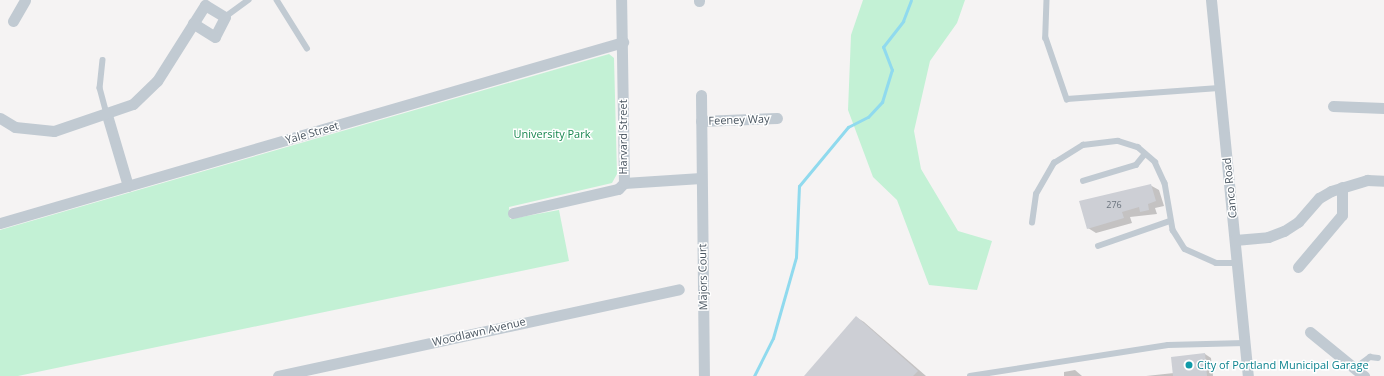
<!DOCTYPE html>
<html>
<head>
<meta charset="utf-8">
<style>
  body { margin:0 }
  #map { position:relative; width:1384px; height:376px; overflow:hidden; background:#f5f3f3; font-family:"Open Sans",sans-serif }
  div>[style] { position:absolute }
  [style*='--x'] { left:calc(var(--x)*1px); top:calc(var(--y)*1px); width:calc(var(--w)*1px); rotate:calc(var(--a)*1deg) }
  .green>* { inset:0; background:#c3f1d5 }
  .shadow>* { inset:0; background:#0003 }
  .stream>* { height:3px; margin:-1.5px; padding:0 1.5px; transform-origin:1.5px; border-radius:1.5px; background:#90daee }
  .building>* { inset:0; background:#cdcfd5 }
  .service>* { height:5.5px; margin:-2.75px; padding:0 2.75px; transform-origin:2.75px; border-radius:2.75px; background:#c1cad2 }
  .minor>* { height:11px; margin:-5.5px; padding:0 5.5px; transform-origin:5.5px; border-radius:5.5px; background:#c1cad2 }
  .dots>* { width:11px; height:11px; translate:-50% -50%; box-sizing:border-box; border:2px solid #fff; border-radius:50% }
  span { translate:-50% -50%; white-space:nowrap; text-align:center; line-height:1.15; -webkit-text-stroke:3px #fff; paint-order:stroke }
  .number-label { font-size:9px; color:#6b747e }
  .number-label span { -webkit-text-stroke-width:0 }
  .street-label { font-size:11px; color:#4a5661 }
  .park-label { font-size:11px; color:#17864f }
  .culture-label { font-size:11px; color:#0d838f }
  .left { translate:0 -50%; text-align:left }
</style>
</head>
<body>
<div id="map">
  <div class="green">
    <i style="clip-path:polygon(863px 0,965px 0,957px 23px,930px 61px,914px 131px,921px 169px,958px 231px,992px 241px,977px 290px,929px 285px,897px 200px,873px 177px,848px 110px,851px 35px)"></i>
    <i style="clip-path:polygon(609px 54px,614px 58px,617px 174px,612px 183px,509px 207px,510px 219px,559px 210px,569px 261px,18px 376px,0 376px,0 230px)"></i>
  </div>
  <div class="shadow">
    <i style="clip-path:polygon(1150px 185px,1159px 190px,1164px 206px,1155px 208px,1157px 214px,1130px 217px,1132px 223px,1096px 233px,1088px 228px)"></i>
    <i style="clip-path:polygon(856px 317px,864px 322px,926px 376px,810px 376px)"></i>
    <i style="clip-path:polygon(1205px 354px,1211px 358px,1213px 376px,1146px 376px,1174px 373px)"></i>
    <i style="clip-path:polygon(1075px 370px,1082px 376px,1064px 376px,1064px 372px)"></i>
  </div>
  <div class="stream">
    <i style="--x:754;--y:376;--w:42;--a:-63.4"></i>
    <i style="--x:773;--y:338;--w:84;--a:-74.1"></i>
    <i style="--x:796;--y:257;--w:71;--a:-87.6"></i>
    <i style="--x:799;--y:186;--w:77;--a:-50.3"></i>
    <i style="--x:848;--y:127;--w:22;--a:-27"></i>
    <i style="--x:868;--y:117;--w:21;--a:-47"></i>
    <i style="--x:882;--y:102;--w:34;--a:-73"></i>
    <i style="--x:892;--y:70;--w:25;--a:-111"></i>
    <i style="--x:883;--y:47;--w:33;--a:-52"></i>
    <i style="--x:903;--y:21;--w:22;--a:-69"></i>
  </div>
  <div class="building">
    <i style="clip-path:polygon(1151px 184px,1156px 201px,1148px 204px,1149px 210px,1140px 212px,1139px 207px,1122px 212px,1124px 218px,1087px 229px,1079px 201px)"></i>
    <i style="clip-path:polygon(856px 316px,918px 371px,913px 376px,804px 376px)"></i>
    <i style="clip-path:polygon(1205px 353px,1207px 376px,1173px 376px,1171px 357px)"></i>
  </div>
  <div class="service">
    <i style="--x:277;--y:0;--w:57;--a:58"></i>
    <i style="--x:1047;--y:0;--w:38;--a:92"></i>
    <i style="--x:1046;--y:38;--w:65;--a:71"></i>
    <i style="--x:1067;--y:99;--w:152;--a:-4.1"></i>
    <i style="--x:225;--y:17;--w:29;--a:-36"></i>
    <i style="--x:103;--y:60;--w:28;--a:96"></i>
    <i style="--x:100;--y:88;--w:28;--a:75"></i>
    <i style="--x:1083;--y:181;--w:55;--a:-16.8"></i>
    <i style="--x:1136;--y:165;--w:14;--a:-51"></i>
    <i style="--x:1032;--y:223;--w:29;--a:-82"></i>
    <i style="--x:1036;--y:194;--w:36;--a:-60"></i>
    <i style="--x:1054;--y:163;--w:34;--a:-32"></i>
    <i style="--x:1083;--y:145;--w:35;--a:-7"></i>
    <i style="--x:1118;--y:141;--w:21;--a:17"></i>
    <i style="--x:1138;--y:147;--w:23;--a:41"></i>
    <i style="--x:1155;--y:162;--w:23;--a:65"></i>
    <i style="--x:1165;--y:183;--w:48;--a:80.3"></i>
    <i style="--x:1173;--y:230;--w:22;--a:58"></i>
    <i style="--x:1185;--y:249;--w:34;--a:24"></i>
    <i style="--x:1216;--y:263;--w:21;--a:0"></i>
    <i style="--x:1098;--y:246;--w:76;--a:-19.1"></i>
    <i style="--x:1354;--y:369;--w:20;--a:-37"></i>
    <i style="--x:1370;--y:357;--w:8;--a:7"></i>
    <i style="--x:970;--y:376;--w:200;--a:-8.9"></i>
    <i style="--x:1168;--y:345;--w:77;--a:-1.5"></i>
  </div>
  <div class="minor">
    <i style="--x:699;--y:0;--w:1;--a:90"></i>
    <i style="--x:1211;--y:0;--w:378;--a:84.4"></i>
    <i style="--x:13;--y:21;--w:24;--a:-60"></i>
    <i style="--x:701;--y:95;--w:281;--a:89.4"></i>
    <i style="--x:1333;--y:106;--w:51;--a:2.2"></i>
    <i style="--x:107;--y:115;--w:74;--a:73.5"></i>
    <i style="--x:0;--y:118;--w:17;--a:31"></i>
    <i style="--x:15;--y:127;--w:39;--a:6"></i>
    <i style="--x:54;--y:131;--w:83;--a:-18.9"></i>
    <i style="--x:133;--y:104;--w:33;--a:-44"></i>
    <i style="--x:157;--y:81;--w:90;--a:-57.7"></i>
    <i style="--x:205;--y:5;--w:23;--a:31"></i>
    <i style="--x:225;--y:17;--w:22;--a:117"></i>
    <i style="--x:215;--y:37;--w:26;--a:-148"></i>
    <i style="--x:701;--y:121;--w:76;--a:-2.3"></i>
    <i style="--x:624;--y:183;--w:77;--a:-3.7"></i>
    <i style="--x:513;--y:213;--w:108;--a:-12.9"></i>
    <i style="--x:618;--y:189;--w:8;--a:-45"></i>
    <i style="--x:624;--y:183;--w:183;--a:-90.9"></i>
    <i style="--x:0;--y:223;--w:649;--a:-16.2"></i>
    <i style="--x:1235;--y:240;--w:33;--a:-5"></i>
    <i style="--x:1268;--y:237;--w:17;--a:-21"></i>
    <i style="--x:1284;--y:231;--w:17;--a:-33"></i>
    <i style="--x:1298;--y:222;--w:32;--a:-49"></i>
    <i style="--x:1319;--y:198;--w:14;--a:-30"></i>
    <i style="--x:1331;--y:191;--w:38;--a:-17"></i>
    <i style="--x:1367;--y:180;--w:17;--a:3"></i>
    <i style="--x:1298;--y:267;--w:68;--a:-49.8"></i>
    <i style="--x:1342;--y:215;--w:28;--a:-90"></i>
    <i style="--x:1310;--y:332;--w:70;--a:39.2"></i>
    <i style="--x:278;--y:376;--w:410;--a:-12.2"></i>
  </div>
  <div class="dots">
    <i style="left:1189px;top:365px;background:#0f9aa8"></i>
  </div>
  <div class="number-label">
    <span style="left:1114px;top:205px">276</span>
  </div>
  <div class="street-label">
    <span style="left:739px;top:120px;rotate:-2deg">Feeney Way</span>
    <span style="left:312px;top:133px;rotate:-16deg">Yale Street</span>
    <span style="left:623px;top:137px;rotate:-90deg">Harvard Street</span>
    <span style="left:1230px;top:188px;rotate:-96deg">Canco Road</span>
    <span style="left:703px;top:277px;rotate:-91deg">Majors Court</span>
    <span style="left:479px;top:332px;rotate:-13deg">Woodlawn Avenue</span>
  </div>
  <div class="park-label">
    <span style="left:552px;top:134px">University Park</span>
  </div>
  <div class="culture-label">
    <span class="left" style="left:1197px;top:365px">City of Portland Municipal Garage</span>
  </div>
</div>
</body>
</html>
